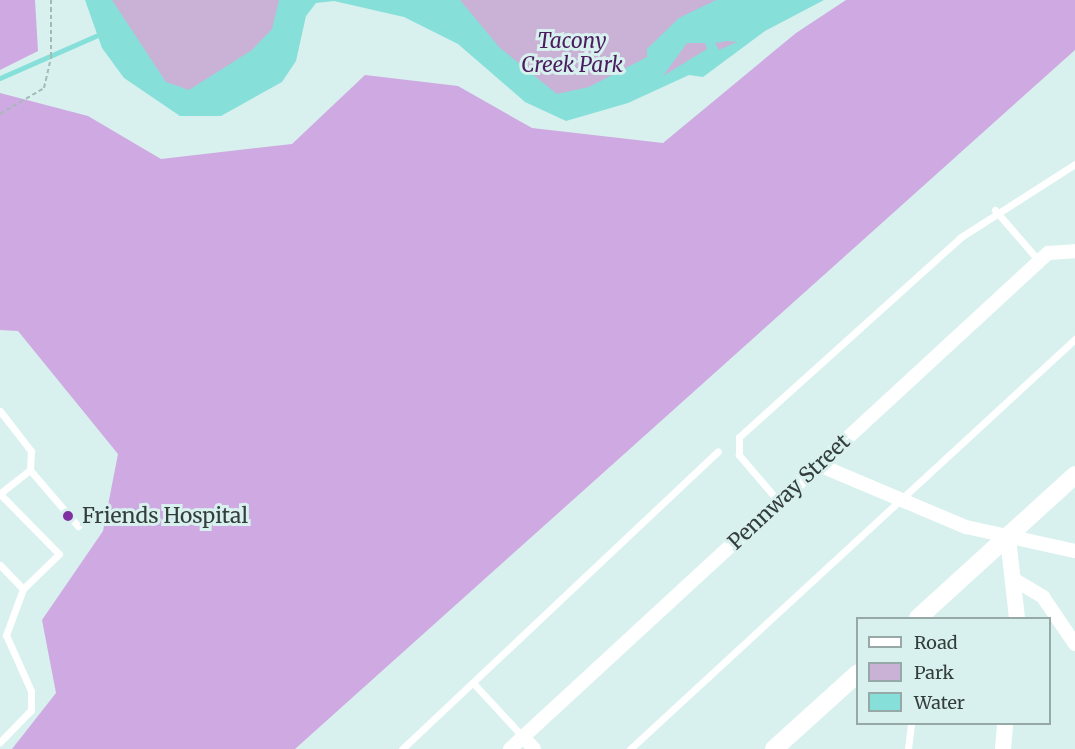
<!DOCTYPE html>
<html>
<head>
<meta charset="utf-8">
<style>
  body { margin:0 }
  #map { position:relative; width:1075px; height:749px; overflow:hidden; background:#d8f1ee; font-family:Merriweather,serif }
  div>[style] { position:absolute }
  [style*='--x'] { left:calc(var(--x)*1px); top:calc(var(--y)*1px); width:calc(var(--w)*1px); rotate:calc(var(--a)*1deg) }
  .green>* { inset:0; background:#cab1d6 }
  .forest>* { inset:0; background:#cfa9e1 }
  .water>* { inset:0; background:#86e0d9 }
  .stream>* { height:4.5px; margin:-2.25px; padding:0 2.25px; transform-origin:2.25px; border-radius:2.25px; background:#86e0d9 }
  .path>* { height:2px; margin-top:-1px; transform-origin:0; background:repeating-linear-gradient(90deg,#a5bab7 0 4.5px,transparent 0 7.5px) }
  .service>* { height:7px; margin:-3.5px; padding:0 3.5px; transform-origin:3.5px; border-radius:3.5px; background:#fff }
  .minor>* { height:14px; margin:-7px; padding:0 7px; transform-origin:7px; border-radius:7px; background:#fff }
  .tertiary>* { height:16px; margin:-8px; padding:0 8px; transform-origin:8px; border-radius:8px; background:#fff }
  .secondary>* { height:18px; margin:-9px; padding:0 9px; transform-origin:9px; border-radius:9px; background:#fff }
  .dots>* { width:16px; height:16px; translate:-50% -50%; box-sizing:border-box; border:3px solid #d8f1ee; border-radius:50% }
  span { translate:-50% -50%; white-space:nowrap; text-align:center; line-height:1.15; -webkit-text-stroke:6px #d8f1ee; paint-order:stroke }
  .park-label { font-size:21px; color:#4b1c5f; font-style:italic }
  .street-label { font-size:21px; color:#333d3c }
  .poi-label { font-size:21px; color:#333d3c }
  .left { translate:0 -50%; text-align:left }
  .legend { position:absolute; left:856px; top:617px; width:195px; height:108px; box-sizing:border-box; background:#d8f1ee; border:2px solid #96a9a7; margin:0; padding:8px 10px; list-style:none; font-size:18px; color:#333d3c }
  .legend li { display:flex; align-items:center; gap:12px; height:30px }
  .legend b { width:30px; border:2px solid #96a9a7 }
</style>
</head>
<body>
<div id="map">
  <div class="green">
    <i style="clip-path:polygon(98px 0,292px 0,242px 97px,179px 104px)"></i>
    <i style="clip-path:polygon(406px 0,806px 0,724px 57px,564px 113px)"></i>
  </div>
  <div class="forest">
    <i style="clip-path:polygon(0 0,35px 0,38px 51px,0 70px)"></i>
    <i style="clip-path:polygon(846px 0,1075px 0,1075px 50px,295px 749px,12px 749px,56px 693px,42px 620px,103px 531px,118px 454px,18px 331px,0 330px,0 93px,88px 116px,161px 159px,292px 144px,365px 75px,458px 86px,532px 128px,663px 143px,796px 33px)"></i>
  </div>
  <div class="water">
    <i style="clip-path:polygon(evenodd,85px 0,112px 0,166px 82px,189px 90px,252px 50px,272px 29px,279px 0,460px 0,500px 48px,557px 94px,589px 87px,647px 57px,647px 49px,679px 18px,716px 0,824px 0,765px 31px,703px 77px,689px 75px,628px 103px,566px 121px,525px 102px,458px 44px,404px 17px,334px 1px,316px 3px,306px 16px,296px 61px,282px 82px,221px 116px,180px 116px,124px 78px,102px 48px,85px 0,728px 41px,737px 42px,719px 50px,715px 43px,728px 41px,85px 0,687px 43px,705px 43px,707px 49px,663px 76px,687px 43px)"></i>
  </div>
  <div class="stream">
    <i style="--x:0;--y:78;--w:109;--a:-23.7"></i>
  </div>
  <div class="path">
    <i style="--x:0;--y:114;--w:51;--a:-30.6"></i>
    <i style="--x:44;--y:88;--w:32;--a:-77"></i>
    <i style="--x:51;--y:57;--w:57;--a:-90"></i>
  </div>
  <div class="service">
    <i style="--x:995;--y:210;--w:67;--a:49.2"></i>
    <i style="--x:0;--y:411;--w:51;--a:52.2"></i>
    <i style="--x:31;--y:451;--w:19;--a:93"></i>
    <i style="--x:3;--y:491;--w:34;--a:-38"></i>
    <i style="--x:30;--y:470;--w:74;--a:49.4"></i>
    <i style="--x:0;--y:494;--w:84;--a:45.5"></i>
    <i style="--x:59;--y:554;--w:50;--a:135.8"></i>
    <i style="--x:23;--y:589;--w:49;--a:110.3"></i>
    <i style="--x:6;--y:635;--w:61;--a:65.9"></i>
    <i style="--x:31;--y:691;--w:19;--a:90"></i>
    <i style="--x:31;--y:710;--w:45;--a:134.1"></i>
    <i style="--x:779;--y:502;--w:62;--a:-130.4"></i>
    <i style="--x:739;--y:455;--w:18;--a:-90"></i>
    <i style="--x:739;--y:437;--w:299;--a:-42"></i>
    <i style="--x:961;--y:237;--w:135;--a:-32.6"></i>
    <i style="--x:0;--y:565;--w:33;--a:46"></i>
    <i style="--x:475;--y:685;--w:71;--a:47.3"></i>
    <i style="--x:402;--y:749;--w:434;--a:-43.3"></i>
    <i style="--x:630;--y:749;--w:605;--a:-42.66"></i>
    <i style="--x:908;--y:749;--w:25;--a:-83"></i>
  </div>
  <div class="minor">
    <i style="--x:819;--y:465;--w:160;--a:22.9"></i>
    <i style="--x:966;--y:527;--w:112;--a:12.4"></i>
    <i style="--x:1015;--y:580;--w:33;--a:31"></i>
    <i style="--x:1043;--y:597;--w:57;--a:55.8"></i>
    <i style="--x:523;--y:737;--w:16;--a:47"></i>
    <i style="--x:510;--y:749;--w:732;--a:-42.67"></i>
    <i style="--x:1048;--y:253;--w:27;--a:-4"></i>
  </div>
  <div class="tertiary">
    <i style="--x:1008;--y:538;--w:81;--a:83.6"></i>
    <i style="--x:1003;--y:749;--w:25;--a:-85"></i>
  </div>
  <div class="secondary">
    <i style="--x:918;--y:618;--w:212;--a:-42.3"></i>
    <i style="--x:774;--y:749;--w:113;--a:-42.1"></i>
  </div>
  <div class="dots">
    <i style="left:68px;top:516px;background:#8031a1"></i>
  </div>
  <div class="park-label">
    <span style="left:572px;top:53px">Tacony<br>Creek Park</span>
  </div>
  <div class="street-label">
    <span style="left:789px;top:492px;rotate:-43deg">Pennway Street</span>
  </div>
  <div class="poi-label">
    <span class="left" style="left:82px;top:516px">Friends Hospital</span>
  </div>
  <ul class="legend">
  <li><b style="height:8px;background:#fff"></b>Road</li>
  <li><b style="height:16px;background:#cab1d6"></b>Park</li>
  <li><b style="height:16px;background:#86e0d9"></b>Water</li>
  </ul>
</div>
</body>
</html>
